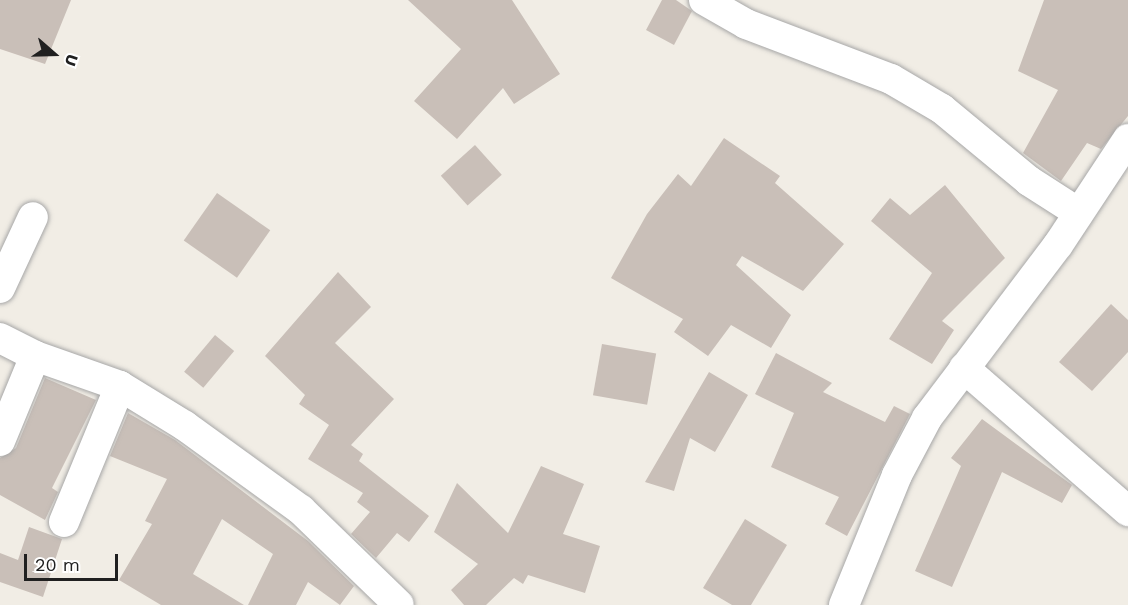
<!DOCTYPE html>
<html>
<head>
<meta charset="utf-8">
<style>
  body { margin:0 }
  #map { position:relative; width:1128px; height:605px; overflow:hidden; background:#f1ede5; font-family:"Work Sans",sans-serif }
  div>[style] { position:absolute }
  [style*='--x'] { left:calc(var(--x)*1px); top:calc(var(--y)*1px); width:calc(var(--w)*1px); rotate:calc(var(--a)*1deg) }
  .building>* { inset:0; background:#c9bfb8; transform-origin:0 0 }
  .roads { filter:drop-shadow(0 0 2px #a7a7a7) drop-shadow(0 0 2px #a7a7a7) }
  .minor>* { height:30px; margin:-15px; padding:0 15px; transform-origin:15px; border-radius:15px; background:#fff }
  span { translate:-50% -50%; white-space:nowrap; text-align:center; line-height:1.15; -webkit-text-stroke:6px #fff; paint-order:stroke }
  .north { position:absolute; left:24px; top:24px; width:60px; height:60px; -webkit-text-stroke:4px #fff; paint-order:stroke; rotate:110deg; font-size:16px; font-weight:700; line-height:24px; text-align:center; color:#202020 }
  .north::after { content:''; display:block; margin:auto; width:21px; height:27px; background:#202020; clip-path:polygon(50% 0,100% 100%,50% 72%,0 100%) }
  .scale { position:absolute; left:24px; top:554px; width:94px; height:27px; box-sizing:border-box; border:3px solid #202020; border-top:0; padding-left:8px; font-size:18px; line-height:21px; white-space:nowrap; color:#202020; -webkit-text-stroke:4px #fff; paint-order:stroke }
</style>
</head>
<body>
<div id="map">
  <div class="building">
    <i style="clip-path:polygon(0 0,71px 0,45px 64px,0 49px)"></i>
    <i style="clip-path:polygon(408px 0,512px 0,560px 74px,514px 104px,503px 88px,457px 139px,414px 101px,461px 49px)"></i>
    <i style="clip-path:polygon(662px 0,676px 0,692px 11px,674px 45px,646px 30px)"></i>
    <i style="clip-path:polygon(1044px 0,1128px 0,1128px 116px,1101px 149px,1087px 143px,1061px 181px,1023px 153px,1058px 90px,1018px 71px)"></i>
    <i style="clip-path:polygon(724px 138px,780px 176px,775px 183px,844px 244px,803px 291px,742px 256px,736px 265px,791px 315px,771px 348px,731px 325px,708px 356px,674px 332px,683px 319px,611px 278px,647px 214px,678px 174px,691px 186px)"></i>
    <i style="left:475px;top:145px;width:40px;height:46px;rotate:48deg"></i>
    <i style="clip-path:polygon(945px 185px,1005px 258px,942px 321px,954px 330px,932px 364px,889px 339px,932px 273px,871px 221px,890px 198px,910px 215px)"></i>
    <i style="left:217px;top:193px;width:65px;height:58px;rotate:35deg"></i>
    <i style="clip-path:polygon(338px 272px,371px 307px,335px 343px,394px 399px,351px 445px,363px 454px,359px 461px,429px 516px,409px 542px,397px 533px,376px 558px,351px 534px,370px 512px,357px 502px,363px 493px,308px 459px,329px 425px,299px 404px,305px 395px,265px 356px)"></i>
    <i style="clip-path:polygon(1111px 304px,1128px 320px,1128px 352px,1092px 391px,1059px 362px)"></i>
    <i style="left:215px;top:335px;width:25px;height:48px;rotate:40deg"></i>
    <i style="left:602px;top:344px;width:55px;height:52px;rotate:10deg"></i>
    <i style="clip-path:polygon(776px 353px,832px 383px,823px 392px,885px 422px,894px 406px,910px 414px,847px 536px,825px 524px,839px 497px,771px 467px,794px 413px,755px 394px)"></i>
    <i style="clip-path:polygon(709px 372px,748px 395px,715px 452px,690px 438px,674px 491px,645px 482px)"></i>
    <i style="clip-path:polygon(45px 378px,96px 400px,52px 488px,58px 492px,45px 520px,0 495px,0 458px,16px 448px)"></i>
    <i style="clip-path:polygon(128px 413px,175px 440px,308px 541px,354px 586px,340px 605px,308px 582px,296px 605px,248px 605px,273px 554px,222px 519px,193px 574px,244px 605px,161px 605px,119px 580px,152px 524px,145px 521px,167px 479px,110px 456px)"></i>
    <i style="clip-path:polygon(982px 419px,1072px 485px,1062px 503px,1002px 472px,952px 587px,915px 571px,961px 466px,951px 458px)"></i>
    <i style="clip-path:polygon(541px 466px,584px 484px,563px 534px,600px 546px,585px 593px,528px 575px,523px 584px,514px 578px,486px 605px,464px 605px,451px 590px,478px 564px,434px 532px,457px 483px,508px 533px)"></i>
    <i style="clip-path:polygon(745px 519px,787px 545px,751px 605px,732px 605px,703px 588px)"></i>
    <i style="clip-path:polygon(29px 527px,62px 539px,43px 597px,0 582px,0 553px,18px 560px)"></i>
  </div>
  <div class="roads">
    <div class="minor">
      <i style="--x:704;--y:0;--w:48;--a:29.7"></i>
      <i style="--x:746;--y:24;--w:155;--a:20.8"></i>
      <i style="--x:891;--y:79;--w:59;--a:30.5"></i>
      <i style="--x:942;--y:109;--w:113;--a:39.6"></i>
      <i style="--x:1029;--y:181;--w:59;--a:32.6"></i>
      <i style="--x:0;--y:288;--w:78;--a:-65.1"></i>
      <i style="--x:0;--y:338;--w:39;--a:27"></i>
      <i style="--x:35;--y:356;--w:90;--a:19.4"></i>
      <i style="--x:120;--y:386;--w:76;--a:31.6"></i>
      <i style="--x:185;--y:426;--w:143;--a:35.9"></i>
      <i style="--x:301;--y:510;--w:136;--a:44.1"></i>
      <i style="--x:964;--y:368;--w:218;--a:41.1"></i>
      <i style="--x:0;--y:441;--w:92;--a:-67.6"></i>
      <i style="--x:64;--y:522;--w:147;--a:-67.6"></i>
      <i style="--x:844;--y:605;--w:140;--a:-67.8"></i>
      <i style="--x:897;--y:475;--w:64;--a:-62.2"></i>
      <i style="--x:927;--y:418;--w:217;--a:-52.9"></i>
      <i style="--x:1058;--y:245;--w:127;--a:-56.6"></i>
    </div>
  </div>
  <div class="north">U</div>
  <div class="scale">20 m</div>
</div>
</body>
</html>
